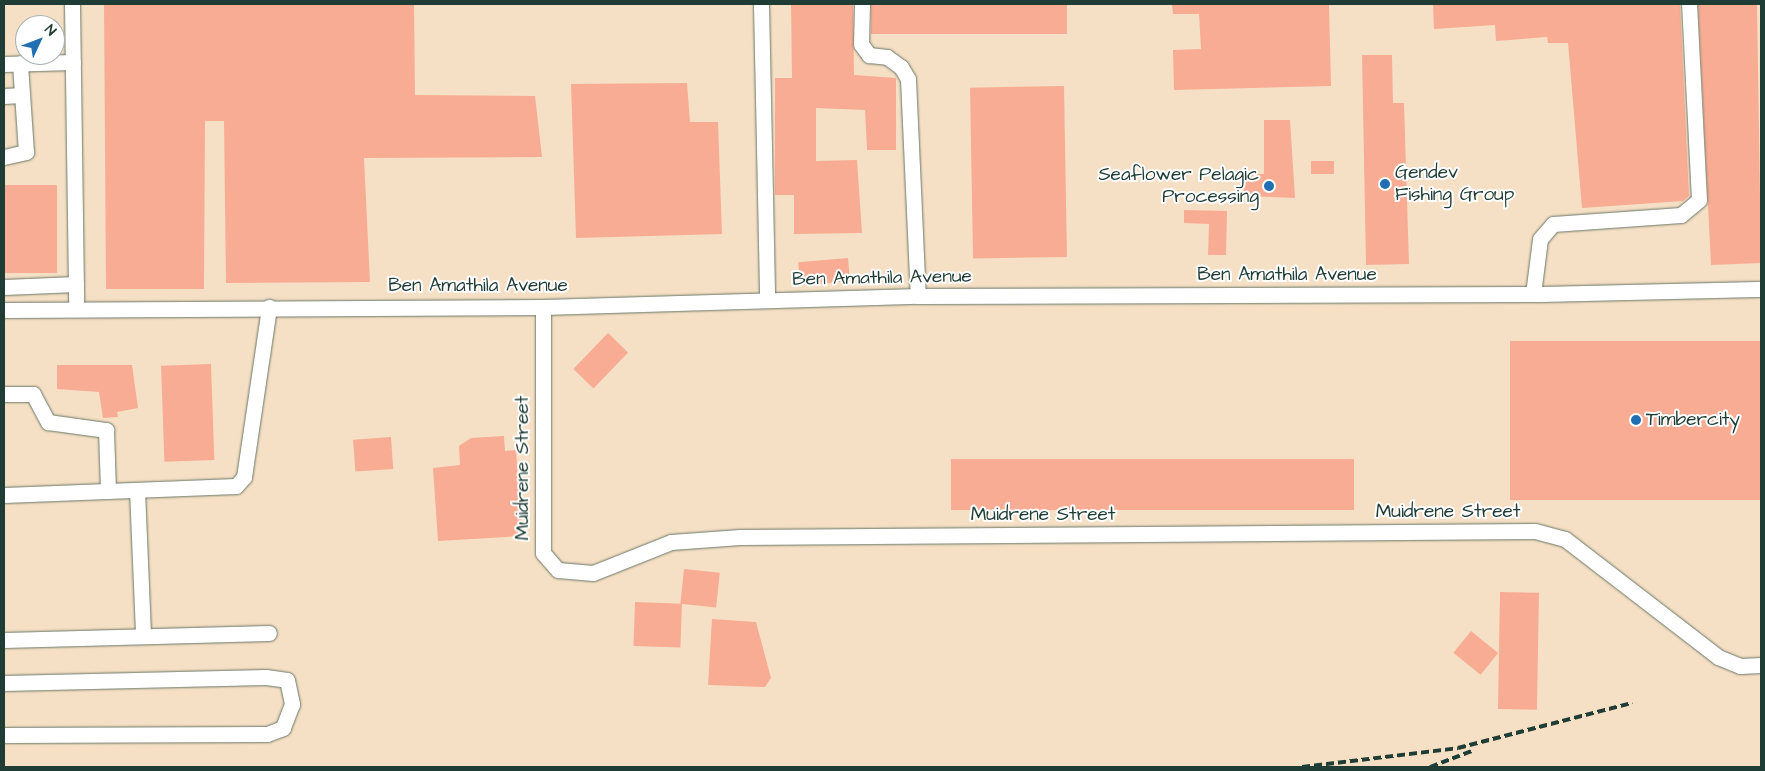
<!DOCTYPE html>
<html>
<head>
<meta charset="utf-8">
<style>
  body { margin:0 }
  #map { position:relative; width:1765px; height:771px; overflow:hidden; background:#f5e0c5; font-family:"Architects Daughter",sans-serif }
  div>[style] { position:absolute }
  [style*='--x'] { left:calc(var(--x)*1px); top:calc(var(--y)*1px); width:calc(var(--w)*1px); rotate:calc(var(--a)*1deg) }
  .building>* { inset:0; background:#f8ac93; transform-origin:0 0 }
  .roads { filter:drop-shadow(0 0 1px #6a7667) drop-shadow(0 0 1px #6a7667) }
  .minor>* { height:15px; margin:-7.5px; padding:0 7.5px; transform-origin:7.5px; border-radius:7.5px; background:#fff }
  .rail>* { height:4px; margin-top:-2px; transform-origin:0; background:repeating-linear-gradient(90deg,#1f3d34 0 8px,transparent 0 12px) }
  .dots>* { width:14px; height:14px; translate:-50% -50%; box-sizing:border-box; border:2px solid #fff; border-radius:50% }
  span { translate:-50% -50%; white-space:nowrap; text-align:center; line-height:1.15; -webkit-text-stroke:4px #fff; paint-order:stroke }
  .poi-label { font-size:19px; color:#1f3d34 }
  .left { translate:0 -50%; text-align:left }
  .right { translate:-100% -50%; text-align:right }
  .street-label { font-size:19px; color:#1f3d34 }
  .frame { position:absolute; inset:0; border:5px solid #1f3d34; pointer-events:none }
  .north { position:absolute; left:15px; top:15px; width:50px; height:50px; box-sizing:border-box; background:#fff; border:1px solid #a5b1ae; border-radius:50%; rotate:47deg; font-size:14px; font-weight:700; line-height:20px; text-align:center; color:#1f3d34 }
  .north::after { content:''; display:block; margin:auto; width:18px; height:22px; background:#1f6fb2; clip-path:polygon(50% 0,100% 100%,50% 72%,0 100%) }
</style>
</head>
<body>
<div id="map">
  <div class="building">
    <i style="clip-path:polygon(104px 4px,414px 4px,415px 95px,535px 96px,542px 157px,364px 158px,370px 282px,226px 283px,224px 121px,205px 121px,204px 289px,106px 289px)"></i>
    <i style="clip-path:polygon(791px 4px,853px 4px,854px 75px,896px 78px,896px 150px,867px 150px,865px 110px,816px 108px,816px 161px,857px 160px,862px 233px,794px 234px,794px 195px,775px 195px,775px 78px,792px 78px)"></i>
    <i style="left:871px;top:4px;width:196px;height:30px"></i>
    <i style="clip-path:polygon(1172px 4px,1329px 4px,1331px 86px,1174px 90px,1173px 50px,1201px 49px,1199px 14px,1173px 14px)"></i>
    <i style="clip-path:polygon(1433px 4px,1680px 4px,1689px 196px,1683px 201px,1582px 208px,1568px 43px,1548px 43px,1547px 37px,1496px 41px,1495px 25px,1434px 29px)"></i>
    <i style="clip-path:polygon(1698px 4px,1757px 4px,1761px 263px,1711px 265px)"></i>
    <i style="clip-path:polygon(1362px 55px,1392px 55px,1393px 103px,1404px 103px,1409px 264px,1366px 265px)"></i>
    <i style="clip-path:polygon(687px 83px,690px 122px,718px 122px,722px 234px,576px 238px,571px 84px)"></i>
    <i style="left:1064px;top:86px;width:171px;height:94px;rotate:89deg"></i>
    <i style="clip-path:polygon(1264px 120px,1290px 120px,1295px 198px,1243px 196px,1244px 174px,1264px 174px)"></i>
    <i style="left:1311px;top:161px;width:23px;height:13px"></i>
    <i style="left:57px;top:185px;width:88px;height:53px;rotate:90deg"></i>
    <i style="clip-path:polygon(1184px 210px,1227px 211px,1226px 255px,1208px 255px,1209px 224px,1184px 223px)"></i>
    <i style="left:848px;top:258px;width:23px;height:50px;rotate:85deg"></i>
    <i style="left:608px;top:333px;width:28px;height:50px;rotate:44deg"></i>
    <i style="left:1510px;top:341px;width:251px;height:159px"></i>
    <i style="left:211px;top:364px;width:96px;height:50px;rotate:88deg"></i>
    <i style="clip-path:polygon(57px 365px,132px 365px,138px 408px,117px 412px,118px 417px,103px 418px,99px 392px,57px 389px)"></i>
    <i style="clip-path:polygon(504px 436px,505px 451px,516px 450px,522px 536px,438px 541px,433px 468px,460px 465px,459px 446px,471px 438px)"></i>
    <i style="left:391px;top:437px;width:32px;height:38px;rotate:86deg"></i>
    <i style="left:1354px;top:459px;width:51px;height:403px;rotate:90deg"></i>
    <i style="left:684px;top:569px;width:36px;height:35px;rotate:6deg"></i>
    <i style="left:1500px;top:592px;width:39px;height:117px;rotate:1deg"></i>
    <i style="left:635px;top:602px;width:47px;height:44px;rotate:2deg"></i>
    <i style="clip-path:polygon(712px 619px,756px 622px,771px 678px,765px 687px,708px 685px)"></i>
    <i style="left:1471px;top:631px;width:35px;height:28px;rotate:39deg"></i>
  </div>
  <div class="roads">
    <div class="minor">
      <i style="--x:72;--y:4;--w:304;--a:89.2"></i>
      <i style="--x:761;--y:4;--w:296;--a:88.8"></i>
      <i style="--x:862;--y:4;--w:40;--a:91.4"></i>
      <i style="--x:861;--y:44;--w:14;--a:54"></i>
      <i style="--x:869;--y:55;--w:18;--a:6"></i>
      <i style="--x:887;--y:57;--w:17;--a:36"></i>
      <i style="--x:901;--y:67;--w:14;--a:60"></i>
      <i style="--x:908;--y:79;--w:217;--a:87.4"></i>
      <i style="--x:4;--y:64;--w:69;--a:-1.7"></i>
      <i style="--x:4;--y:96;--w:17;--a:-3"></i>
      <i style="--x:4;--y:157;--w:23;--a:-13"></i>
      <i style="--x:26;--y:152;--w:89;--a:-93.9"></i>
      <i style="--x:4;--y:287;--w:72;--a:-2.4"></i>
      <i style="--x:1533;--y:294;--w:55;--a:-82.7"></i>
      <i style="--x:1540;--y:239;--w:20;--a:-49"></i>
      <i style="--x:1553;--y:224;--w:128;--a:-4"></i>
      <i style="--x:1681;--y:215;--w:23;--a:-40"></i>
      <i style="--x:1699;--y:200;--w:196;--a:-92.9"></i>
      <i style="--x:543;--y:307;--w:246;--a:90"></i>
      <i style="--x:543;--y:553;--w:23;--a:49"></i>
      <i style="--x:558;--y:570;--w:35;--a:5"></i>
      <i style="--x:593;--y:573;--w:84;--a:-21.7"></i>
      <i style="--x:671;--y:542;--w:69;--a:-4.1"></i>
      <i style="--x:740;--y:537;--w:795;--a:-0.43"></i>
      <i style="--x:1535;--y:531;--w:31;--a:15"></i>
      <i style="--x:1565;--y:539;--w:193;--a:37.6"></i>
      <i style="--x:1718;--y:657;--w:24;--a:22"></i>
      <i style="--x:1740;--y:666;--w:21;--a:-3"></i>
      <i style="--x:4;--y:310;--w:539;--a:-0.32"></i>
      <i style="--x:543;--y:307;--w:375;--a:-1.7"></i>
      <i style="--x:918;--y:296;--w:620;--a:-0.18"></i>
      <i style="--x:1538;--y:294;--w:223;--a:-1.3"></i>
      <i style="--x:4;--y:394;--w:29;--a:0"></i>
      <i style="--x:33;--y:394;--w:32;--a:62"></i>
      <i style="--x:48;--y:422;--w:59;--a:7.9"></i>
      <i style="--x:106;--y:430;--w:61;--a:88.1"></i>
      <i style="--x:137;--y:490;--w:146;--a:87.6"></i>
      <i style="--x:4;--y:495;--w:232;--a:-2.2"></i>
      <i style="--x:236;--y:486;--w:12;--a:-48"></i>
      <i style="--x:244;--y:477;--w:172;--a:-81.6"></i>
      <i style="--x:4;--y:640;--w:265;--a:-1.5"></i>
      <i style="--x:4;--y:683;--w:262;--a:-1.3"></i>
      <i style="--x:266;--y:677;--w:21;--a:8"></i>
      <i style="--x:287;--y:680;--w:25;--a:78"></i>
      <i style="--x:292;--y:704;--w:26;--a:111"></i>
      <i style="--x:283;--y:728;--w:17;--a:159"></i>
      <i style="--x:267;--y:734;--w:263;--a:179.8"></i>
    </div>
  </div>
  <div class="rail">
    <i style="--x:1302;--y:767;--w:157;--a:-6.9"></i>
    <i style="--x:1458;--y:748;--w:180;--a:-14.5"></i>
    <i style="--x:1430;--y:767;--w:45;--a:-20.9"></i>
  </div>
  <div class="dots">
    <i style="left:1385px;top:184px;background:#1f6fb2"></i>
    <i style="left:1269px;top:186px;background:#1f6fb2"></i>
    <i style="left:1636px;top:420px;background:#1f6fb2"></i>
  </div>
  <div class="poi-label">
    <span class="left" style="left:1395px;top:184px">Gendev<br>Fishing Group</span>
    <span class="right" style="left:1259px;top:186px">Seaflower Pelagic<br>Processing</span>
    <span class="left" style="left:1646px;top:420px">Timbercity</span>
  </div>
  <div class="street-label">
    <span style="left:1287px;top:275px">Ben Amathila Avenue</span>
    <span style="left:882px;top:278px;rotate:-1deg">Ben Amathila Avenue</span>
    <span style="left:478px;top:286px">Ben Amathila Avenue</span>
    <span style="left:523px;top:468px;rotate:-90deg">Muidrene Street</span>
    <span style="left:1448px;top:512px">Muidrene Street</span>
    <span style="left:1043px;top:515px">Muidrene Street</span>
  </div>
  <div class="frame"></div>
  <div class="north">N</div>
</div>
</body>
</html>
